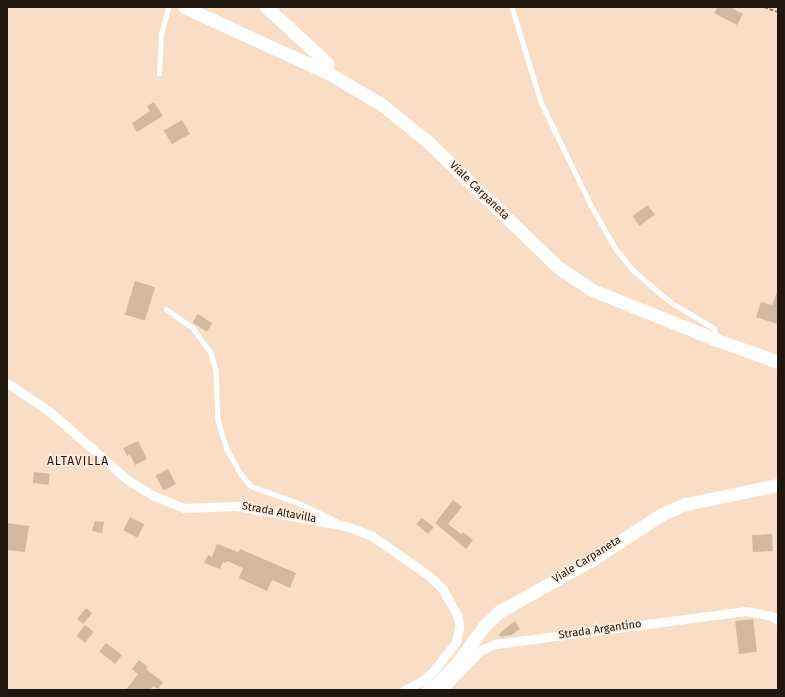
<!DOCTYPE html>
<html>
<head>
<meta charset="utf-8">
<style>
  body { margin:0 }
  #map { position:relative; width:785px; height:697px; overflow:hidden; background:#f9dec5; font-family:"Fira Sans",sans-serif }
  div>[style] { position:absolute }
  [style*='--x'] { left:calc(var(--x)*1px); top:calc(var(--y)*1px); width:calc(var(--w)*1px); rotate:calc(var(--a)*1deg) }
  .building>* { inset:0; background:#d2b89f; transform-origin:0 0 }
  .path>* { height:1.5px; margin-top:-0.75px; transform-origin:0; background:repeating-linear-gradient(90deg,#998674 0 4px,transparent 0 6px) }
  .lane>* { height:4.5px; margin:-2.25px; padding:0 2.25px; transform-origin:2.25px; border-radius:2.25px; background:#fff }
  .street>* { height:9px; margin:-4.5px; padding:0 4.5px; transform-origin:4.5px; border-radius:4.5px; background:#fff }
  .secondary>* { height:13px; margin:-6.5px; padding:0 6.5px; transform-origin:6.5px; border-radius:6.5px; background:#fff }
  span { translate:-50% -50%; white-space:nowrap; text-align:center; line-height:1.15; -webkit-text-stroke:3px #feedde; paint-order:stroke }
  .street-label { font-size:11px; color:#1f160d }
  .neighbourhood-label { font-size:12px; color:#1f160d; letter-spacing:1px }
  .frame { position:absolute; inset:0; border:8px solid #1f160d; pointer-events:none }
</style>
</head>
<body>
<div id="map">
  <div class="building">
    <i style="clip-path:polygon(718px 7px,730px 7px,743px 14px,737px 25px,714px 13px)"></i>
    <i style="clip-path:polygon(154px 102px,163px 116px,137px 132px,132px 123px,150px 111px,147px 106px)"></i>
    <i style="left:182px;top:120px;width:16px;height:21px;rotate:60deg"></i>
    <i style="left:648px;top:205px;width:12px;height:19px;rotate:55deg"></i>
    <i style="left:135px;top:281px;width:21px;height:35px;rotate:17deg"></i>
    <i style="clip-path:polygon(777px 292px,778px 324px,756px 317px,761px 302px,772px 305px)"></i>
    <i style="left:198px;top:314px;width:17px;height:10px;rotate:33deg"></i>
    <i style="clip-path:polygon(138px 441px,147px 459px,135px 465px,130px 454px,127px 456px,123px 448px)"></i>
    <i style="left:168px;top:469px;width:17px;height:14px;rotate:62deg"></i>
    <i style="left:34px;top:472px;width:16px;height:11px;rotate:7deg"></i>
    <i style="clip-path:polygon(453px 500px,462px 507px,448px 524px,461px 534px,463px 532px,473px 540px,466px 549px,435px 523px)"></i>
    <i style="left:130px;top:517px;width:16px;height:15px;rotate:27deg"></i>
    <i style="clip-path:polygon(422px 518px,434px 527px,428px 534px,416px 524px)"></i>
    <i style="clip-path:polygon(95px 521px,104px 522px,102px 533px,92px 531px)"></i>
    <i style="clip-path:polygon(7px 523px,29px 526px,25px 552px,7px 550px)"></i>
    <i style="left:772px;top:534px;width:17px;height:20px;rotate:87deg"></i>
    <i style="clip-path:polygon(217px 544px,238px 552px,240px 549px,296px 573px,290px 588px,272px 580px,267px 591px,239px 578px,243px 568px,227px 561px,226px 563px,223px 562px,220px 569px,204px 563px,208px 555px,212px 557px)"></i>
    <i style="left:86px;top:608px;width:8px;height:14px;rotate:40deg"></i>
    <i style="left:753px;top:619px;width:33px;height:18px;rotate:83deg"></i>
    <i style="clip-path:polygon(515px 621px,520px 629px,512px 635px,501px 637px,499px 634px)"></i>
    <i style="left:85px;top:625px;width:11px;height:14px;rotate:38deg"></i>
    <i style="left:106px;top:643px;width:20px;height:11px;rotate:37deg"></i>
    <i style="clip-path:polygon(139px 660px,148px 667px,146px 669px,163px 682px,158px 689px,153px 686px,150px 690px,126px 690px,138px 674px,132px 669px)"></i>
  </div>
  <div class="path">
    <i style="--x:764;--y:7;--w:15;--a:20"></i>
  </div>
  <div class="lane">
    <i style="--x:512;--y:7;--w:99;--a:73"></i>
    <i style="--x:541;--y:102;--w:117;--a:64.1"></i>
    <i style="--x:592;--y:207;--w:48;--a:60.3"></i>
    <i style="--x:616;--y:249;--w:26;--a:51"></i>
    <i style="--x:632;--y:269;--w:32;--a:41"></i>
    <i style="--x:656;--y:290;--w:21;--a:39"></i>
    <i style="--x:672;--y:303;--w:49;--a:30.8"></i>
    <i style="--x:714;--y:328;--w:10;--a:73"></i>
    <i style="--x:159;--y:74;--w:40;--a:-87.1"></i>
    <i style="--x:161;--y:34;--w:28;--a:-75"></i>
    <i style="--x:166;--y:309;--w:33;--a:35"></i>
    <i style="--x:193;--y:328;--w:31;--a:54"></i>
    <i style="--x:211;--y:353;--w:19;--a:74"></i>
    <i style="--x:216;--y:371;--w:49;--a:87.7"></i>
    <i style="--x:218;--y:420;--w:30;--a:73"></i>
    <i style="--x:227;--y:449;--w:29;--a:61"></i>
    <i style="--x:241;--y:474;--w:16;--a:50"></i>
    <i style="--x:251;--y:486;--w:53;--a:19.8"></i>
    <i style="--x:301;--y:504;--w:41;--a:25.9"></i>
  </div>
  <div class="street">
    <i style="--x:7;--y:383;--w:50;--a:33.7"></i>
    <i style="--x:49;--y:411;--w:106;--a:41.2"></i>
    <i style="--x:129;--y:481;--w:27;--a:31"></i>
    <i style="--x:152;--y:495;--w:35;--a:22"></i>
    <i style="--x:184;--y:508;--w:52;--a:-2.2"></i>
    <i style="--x:236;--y:506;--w:112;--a:10.3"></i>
    <i style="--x:346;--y:526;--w:28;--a:21"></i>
    <i style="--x:372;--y:536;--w:68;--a:34.9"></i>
    <i style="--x:428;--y:575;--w:19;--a:43"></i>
    <i style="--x:442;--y:588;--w:33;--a:61"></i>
    <i style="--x:458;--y:617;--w:10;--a:84"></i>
    <i style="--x:459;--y:627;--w:15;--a:101"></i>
    <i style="--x:456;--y:642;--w:34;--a:128"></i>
    <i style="--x:435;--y:669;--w:16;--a:135"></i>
    <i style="--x:424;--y:680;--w:22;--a:153"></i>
    <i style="--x:437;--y:684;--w:9;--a:13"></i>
    <i style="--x:446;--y:686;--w:50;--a:-45.8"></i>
    <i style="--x:481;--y:650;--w:15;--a:-23"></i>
    <i style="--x:495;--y:644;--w:253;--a:-7.5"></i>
    <i style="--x:746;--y:611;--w:25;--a:11"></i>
    <i style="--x:771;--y:616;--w:8;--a:30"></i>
  </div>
  <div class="secondary">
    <i style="--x:184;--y:7;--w:158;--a:24.6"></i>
    <i style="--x:328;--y:73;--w:61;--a:30.3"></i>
    <i style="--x:381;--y:104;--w:60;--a:39"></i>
    <i style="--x:428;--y:142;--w:180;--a:43.9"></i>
    <i style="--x:558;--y:267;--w:41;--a:34.1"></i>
    <i style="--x:592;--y:290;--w:135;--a:21.8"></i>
    <i style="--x:717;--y:340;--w:65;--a:19.8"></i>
    <i style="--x:266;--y:7;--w:77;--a:42.4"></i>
    <i style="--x:323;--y:59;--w:6;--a:45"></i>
    <i style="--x:327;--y:63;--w:10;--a:84"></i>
    <i style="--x:428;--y:690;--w:11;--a:-34"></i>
    <i style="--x:437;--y:684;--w:30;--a:-46"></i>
    <i style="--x:458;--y:662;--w:46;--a:-53.9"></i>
    <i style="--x:485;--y:625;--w:21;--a:-43"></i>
    <i style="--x:500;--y:611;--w:103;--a:-29.1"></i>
    <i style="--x:590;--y:561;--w:86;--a:-33.1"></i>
    <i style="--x:662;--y:514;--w:26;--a:-23"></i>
    <i style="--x:686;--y:504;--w:94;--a:-11.7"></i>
  </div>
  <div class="street-label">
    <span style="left:479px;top:191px;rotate:44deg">Viale Carpaneta</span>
    <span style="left:279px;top:513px;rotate:10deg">Strada Altavilla</span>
    <span style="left:587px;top:560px;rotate:-32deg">Viale Carpaneta</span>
    <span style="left:600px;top:630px;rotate:-8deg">Strada Argantino</span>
  </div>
  <div class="neighbourhood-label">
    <span style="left:78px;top:462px">ALTAVILLA</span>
  </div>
  <div class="frame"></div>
</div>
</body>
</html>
